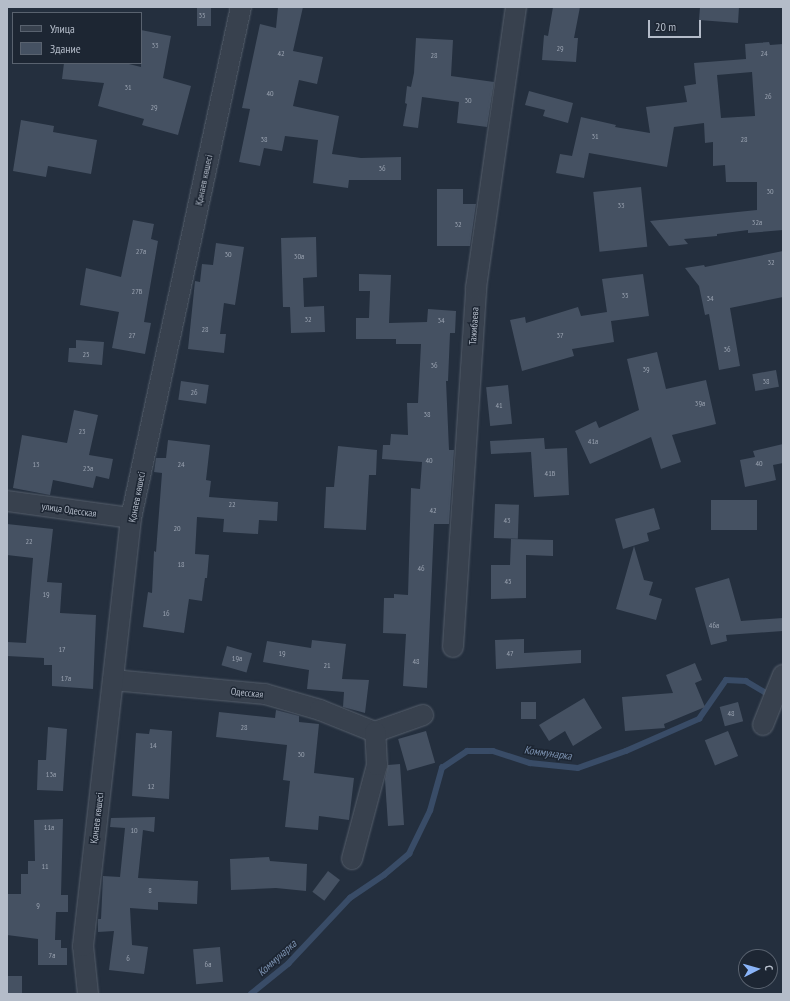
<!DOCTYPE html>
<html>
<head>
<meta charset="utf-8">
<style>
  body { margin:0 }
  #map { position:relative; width:790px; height:1001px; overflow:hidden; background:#242f3e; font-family:"PT Sans Narrow",sans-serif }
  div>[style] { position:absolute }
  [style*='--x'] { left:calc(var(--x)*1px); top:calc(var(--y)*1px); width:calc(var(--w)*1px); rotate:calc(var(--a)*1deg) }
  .stream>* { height:5.5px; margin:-2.75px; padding:0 2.75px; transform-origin:2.75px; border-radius:2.75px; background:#394c67 }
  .building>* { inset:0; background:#455162; transform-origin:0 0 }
  .roads { filter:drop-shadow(0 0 1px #565f6c) drop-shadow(0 0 1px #565f6c) }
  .minor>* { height:20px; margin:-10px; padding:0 10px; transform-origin:10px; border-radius:10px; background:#38414e }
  span { translate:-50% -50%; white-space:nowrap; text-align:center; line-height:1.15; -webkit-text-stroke:3px #1d2633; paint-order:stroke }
  .number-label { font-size:8px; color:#98a1af }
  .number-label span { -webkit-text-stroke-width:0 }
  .street-label { font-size:10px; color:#b4bcc9 }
  .water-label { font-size:11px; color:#7c92b1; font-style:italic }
  .frame { position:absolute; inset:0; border:8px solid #b4bcc9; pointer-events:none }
  .legend { position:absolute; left:12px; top:12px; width:130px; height:52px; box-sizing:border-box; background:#1d2633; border:1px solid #59626f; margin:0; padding:5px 7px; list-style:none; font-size:12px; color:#b4bcc9 }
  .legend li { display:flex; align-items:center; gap:8px; height:20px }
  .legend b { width:20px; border:1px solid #59626f }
  .north { position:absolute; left:738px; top:949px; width:40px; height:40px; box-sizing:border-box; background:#1d2633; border:1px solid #59626f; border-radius:50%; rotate:84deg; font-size:11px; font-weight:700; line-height:16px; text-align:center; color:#b4bcc9 }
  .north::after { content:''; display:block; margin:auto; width:14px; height:18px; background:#8ab4f8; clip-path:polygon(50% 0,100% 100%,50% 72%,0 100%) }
  .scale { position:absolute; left:648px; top:20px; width:53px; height:18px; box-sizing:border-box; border:2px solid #b4bcc9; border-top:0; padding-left:5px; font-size:12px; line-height:14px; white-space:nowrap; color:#b4bcc9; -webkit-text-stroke:3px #1d2633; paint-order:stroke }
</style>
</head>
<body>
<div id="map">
  <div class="stream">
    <i style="--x:251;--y:994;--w:48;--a:-39"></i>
    <i style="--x:288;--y:964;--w:91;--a:-46.8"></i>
    <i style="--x:350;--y:898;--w:41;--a:-34.1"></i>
    <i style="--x:384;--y:875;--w:33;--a:-40"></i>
    <i style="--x:409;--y:854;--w:48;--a:-64"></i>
    <i style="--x:430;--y:811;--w:45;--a:-74.4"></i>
    <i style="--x:442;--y:768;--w:30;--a:-34"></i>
    <i style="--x:467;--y:751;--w:26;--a:0"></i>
    <i style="--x:493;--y:751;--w:39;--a:18"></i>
    <i style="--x:530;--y:763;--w:48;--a:5.9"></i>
    <i style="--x:578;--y:768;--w:51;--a:-19.5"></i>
    <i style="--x:626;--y:751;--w:80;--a:-23.7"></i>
    <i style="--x:699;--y:719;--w:47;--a:-55.3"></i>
    <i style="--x:726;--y:680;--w:20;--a:3"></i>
    <i style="--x:746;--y:681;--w:43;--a:30.7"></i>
  </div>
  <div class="building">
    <i style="left:197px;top:7px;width:14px;height:19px"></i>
    <i style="clip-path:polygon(278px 7px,303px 7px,293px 51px,323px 57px,317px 84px,299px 80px,293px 106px,339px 116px,332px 154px,361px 158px,401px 157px,401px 180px,349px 180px,348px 188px,313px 183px,318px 140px,285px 136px,282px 151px,264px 148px,260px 166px,239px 162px,250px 109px,242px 108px,260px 24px,276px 28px)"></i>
    <i style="clip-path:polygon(553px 7px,580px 7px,574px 38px,578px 38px,576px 62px,542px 60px,544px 35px,548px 36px)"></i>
    <i style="clip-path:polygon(700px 7px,739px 7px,738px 23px,699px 20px)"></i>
    <i style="clip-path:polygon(141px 30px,171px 36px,163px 78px,191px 86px,178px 135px,142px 125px,144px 119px,98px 106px,104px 83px,62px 79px,64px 63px,125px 63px,141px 67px)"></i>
    <i style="clip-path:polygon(416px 38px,453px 40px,451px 76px,494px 82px,487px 127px,457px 123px,459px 102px,422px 97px,418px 128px,403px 126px,407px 104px,405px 103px,407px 86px,411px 87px,414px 73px)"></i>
    <i style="clip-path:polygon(evenodd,769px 42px,770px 45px,783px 44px,783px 230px,748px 233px,748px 230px,717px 234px,717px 236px,684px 239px,688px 244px,669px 246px,650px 221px,757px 210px,757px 182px,726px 182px,725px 165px,713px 166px,713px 142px,705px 143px,704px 123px,674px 127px,667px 167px,589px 153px,584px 178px,556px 173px,560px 154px,572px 156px,581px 117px,616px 125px,615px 127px,650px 133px,646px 107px,687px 102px,684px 86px,696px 84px,694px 63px,746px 59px,745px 44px,769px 42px,752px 72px,755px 116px,721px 118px,717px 75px,752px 72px)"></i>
    <i style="clip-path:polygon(529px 91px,573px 103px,568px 123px,543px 116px,545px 110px,525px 105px)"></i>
    <i style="clip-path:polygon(21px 120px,54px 126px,53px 132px,97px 140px,91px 174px,48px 166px,46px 177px,13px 171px)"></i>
    <i style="left:641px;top:187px;width:60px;height:48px;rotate:84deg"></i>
    <i style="clip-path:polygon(437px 189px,463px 189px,463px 204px,476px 204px,470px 246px,437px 246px)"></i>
    <i style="clip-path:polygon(133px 220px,154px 224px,151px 239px,158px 241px,144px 322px,151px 323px,145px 354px,112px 348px,119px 312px,80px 305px,86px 268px,121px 277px)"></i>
    <i style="clip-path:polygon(316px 237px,317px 277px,303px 278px,304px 307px,324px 306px,325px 332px,291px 333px,290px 307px,283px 307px,281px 238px)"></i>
    <i style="clip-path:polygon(216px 243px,244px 247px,235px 305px,224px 303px,220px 334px,226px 334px,224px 353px,188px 349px,195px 281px,200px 282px,202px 264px,213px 265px)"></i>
    <i style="clip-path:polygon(783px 251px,783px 297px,730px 308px,740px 366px,719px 370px,709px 314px,705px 315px,699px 286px,685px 268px,704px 265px,705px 267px)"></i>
    <i style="clip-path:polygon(359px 274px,391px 275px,389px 323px,427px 322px,428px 309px,456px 311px,455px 333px,450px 333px,448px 381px,446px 381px,449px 450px,454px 450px,449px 524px,434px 524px,427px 688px,403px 686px,406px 634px,383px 633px,384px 598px,394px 598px,394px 594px,408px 595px,411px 488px,420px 489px,422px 462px,382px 459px,383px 445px,390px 445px,391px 434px,408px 435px,407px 403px,418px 403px,421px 344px,396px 344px,396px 339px,356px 339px,356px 318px,369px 318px,370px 291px,359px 291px)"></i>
    <i style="clip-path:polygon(643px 274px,649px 316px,611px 321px,614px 342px,572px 349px,574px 356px,522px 371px,510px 320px,525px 317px,526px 323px,578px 307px,581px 316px,607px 312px,602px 279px)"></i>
    <i style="clip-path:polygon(76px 340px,104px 342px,102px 365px,68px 362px,69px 348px,76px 348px)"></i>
    <i style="clip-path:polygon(657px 352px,666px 389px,706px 380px,716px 424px,672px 435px,681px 462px,661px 469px,651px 437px,590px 464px,575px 431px,596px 421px,599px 428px,639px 410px,627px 359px)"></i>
    <i style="left:776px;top:370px;width:17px;height:24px;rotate:80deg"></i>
    <i style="left:181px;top:381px;width:28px;height:19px;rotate:8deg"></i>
    <i style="left:508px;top:385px;width:39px;height:22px;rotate:84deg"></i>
    <i style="clip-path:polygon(74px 410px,98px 415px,89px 455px,113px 459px,109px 479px,96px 476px,93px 488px,53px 480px,50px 495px,13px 488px,22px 435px,67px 443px)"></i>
    <i style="clip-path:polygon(544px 438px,545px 449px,567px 448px,569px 495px,534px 497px,531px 452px,491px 454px,490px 441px)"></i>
    <i style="clip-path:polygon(168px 440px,210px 445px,206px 480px,211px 481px,209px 497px,278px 502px,277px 521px,259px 520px,258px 534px,223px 532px,224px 519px,197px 517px,195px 554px,209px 555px,207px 578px,205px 578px,202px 601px,189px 599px,184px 633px,143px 627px,148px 592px,152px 593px,154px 551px,156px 552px,162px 473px,154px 472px,156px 458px,166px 458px)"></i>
    <i style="clip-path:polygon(783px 444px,783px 463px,773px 465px,776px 480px,745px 487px,740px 460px,755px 457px,753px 451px)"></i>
    <i style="clip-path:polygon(338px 446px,377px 450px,376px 475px,369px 475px,366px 530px,324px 528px,326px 487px,334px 487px)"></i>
    <i style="left:757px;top:500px;width:30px;height:46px;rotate:90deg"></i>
    <i style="left:495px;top:504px;width:24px;height:34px;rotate:2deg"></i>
    <i style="clip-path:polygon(654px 508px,660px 529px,647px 533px,649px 541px,623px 549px,615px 519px)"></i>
    <i style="clip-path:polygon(7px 524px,53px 529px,47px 582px,62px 583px,60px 613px,96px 615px,93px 689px,52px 686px,52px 665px,44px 665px,44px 658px,7px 656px,7px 642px,26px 643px,33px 558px,7px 555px)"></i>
    <i style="clip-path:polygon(511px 539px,553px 540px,553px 556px,526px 555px,526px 598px,491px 599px,491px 565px,510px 565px)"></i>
    <i style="clip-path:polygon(634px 546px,644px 580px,653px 582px,649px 595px,662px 599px,656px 620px,616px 609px)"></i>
    <i style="clip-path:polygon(729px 578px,741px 621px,783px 618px,783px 631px,726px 635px,727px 641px,711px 645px,695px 588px)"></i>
    <i style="clip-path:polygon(524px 639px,524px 653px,581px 650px,581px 663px,496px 669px,495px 640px)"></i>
    <i style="clip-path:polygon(312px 640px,346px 644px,342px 679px,369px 680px,365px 713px,343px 707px,344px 692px,307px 689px,309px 670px,263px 662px,267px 641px,311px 648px)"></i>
    <i style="left:227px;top:646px;width:26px;height:20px;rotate:16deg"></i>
    <i style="clip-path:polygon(695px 663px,702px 680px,695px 683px,705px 707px,664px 724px,665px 728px,625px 731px,622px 697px,673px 693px,666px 675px)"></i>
    <i style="clip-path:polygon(584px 698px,602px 728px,573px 746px,565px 731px,549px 741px,539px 725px)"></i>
    <i style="left:521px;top:702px;width:15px;height:17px"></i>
    <i style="left:738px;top:702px;width:20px;height:19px;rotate:75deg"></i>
    <i style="clip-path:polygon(276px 710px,299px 716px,299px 722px,319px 724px,314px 773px,354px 778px,349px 820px,319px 816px,318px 830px,285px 827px,290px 781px,283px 780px,287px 745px,216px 737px,219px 712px,275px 718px)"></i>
    <i style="clip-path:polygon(48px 727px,67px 729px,63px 791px,37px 790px,38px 760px,46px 760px)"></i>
    <i style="clip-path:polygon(150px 729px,172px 731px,169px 799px,132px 796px,136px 733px,149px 734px)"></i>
    <i style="left:426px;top:731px;width:33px;height:29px;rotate:74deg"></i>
    <i style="left:728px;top:731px;width:27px;height:25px;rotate:68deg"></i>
    <i style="clip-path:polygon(400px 764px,404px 825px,388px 826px,385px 779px,388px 765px)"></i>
    <i style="clip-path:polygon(155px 817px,154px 832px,143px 830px,138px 878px,198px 881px,197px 904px,158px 902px,158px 910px,130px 908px,132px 945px,148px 947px,144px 974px,109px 970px,114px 931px,98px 932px,98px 919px,101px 919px,103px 876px,120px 877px,125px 828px,110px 827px,111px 818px)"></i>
    <i style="clip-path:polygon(63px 819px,61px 895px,68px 895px,68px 912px,56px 912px,55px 940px,61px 940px,61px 948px,67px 948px,67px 965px,38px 965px,38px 939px,7px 935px,7px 894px,21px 894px,21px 874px,28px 874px,28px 861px,35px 861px,34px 820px)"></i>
    <i style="clip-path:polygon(269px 857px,270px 861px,307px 864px,306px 891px,276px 888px,231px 890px,230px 859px)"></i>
    <i style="left:328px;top:871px;width:15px;height:26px;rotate:37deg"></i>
    <i style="left:220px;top:947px;width:35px;height:27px;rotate:85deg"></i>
    <i style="left:7px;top:976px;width:15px;height:18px"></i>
  </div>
  <div class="roads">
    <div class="minor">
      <i style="--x:7;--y:501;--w:125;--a:7.8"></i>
      <i style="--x:453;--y:647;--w:360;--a:-86.3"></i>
      <i style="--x:476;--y:288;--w:284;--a:-81.9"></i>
      <i style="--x:113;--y:680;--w:153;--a:5.3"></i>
      <i style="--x:265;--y:694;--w:57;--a:16.2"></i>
      <i style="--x:320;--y:710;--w:59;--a:21.8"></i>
      <i style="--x:375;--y:732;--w:51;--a:-19.5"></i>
      <i style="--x:763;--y:725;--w:54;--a:-68.2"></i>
      <i style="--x:352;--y:859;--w:97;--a:-75.1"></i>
      <i style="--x:377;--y:765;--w:33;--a:-93"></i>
      <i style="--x:88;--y:994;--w:48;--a:-95.9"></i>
      <i style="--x:83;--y:946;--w:431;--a:-83.6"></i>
      <i style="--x:131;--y:518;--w:523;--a:-77.85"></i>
    </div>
  </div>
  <div class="number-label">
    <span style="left:202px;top:16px">35</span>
    <span style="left:155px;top:46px">33</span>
    <span style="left:560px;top:49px">29</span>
    <span style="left:281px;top:54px">42</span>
    <span style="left:764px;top:54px">24</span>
    <span style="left:434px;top:56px">28</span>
    <span style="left:128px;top:88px">31</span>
    <span style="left:270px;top:94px">40</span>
    <span style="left:768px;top:97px">26</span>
    <span style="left:468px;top:101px">30</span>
    <span style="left:154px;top:108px">29</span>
    <span style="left:595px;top:137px">31</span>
    <span style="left:264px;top:140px">38</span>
    <span style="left:744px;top:140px">28</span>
    <span style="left:382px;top:169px">36</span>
    <span style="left:770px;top:192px">30</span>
    <span style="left:621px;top:206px">33</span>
    <span style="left:757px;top:223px">32а</span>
    <span style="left:458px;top:225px">32</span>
    <span style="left:141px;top:252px">27а</span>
    <span style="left:228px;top:255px">30</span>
    <span style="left:299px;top:257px">30а</span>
    <span style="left:771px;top:263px">32</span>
    <span style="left:137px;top:292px">27Б</span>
    <span style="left:625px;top:296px">35</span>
    <span style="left:710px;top:299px">34</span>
    <span style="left:308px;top:320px">32</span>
    <span style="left:441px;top:321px">34</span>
    <span style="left:205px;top:330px">28</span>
    <span style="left:132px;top:336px">27</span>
    <span style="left:560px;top:336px">37</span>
    <span style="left:727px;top:350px">36</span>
    <span style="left:86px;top:355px">25</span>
    <span style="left:434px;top:366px">36</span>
    <span style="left:646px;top:370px">39</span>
    <span style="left:766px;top:382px">38</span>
    <span style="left:194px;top:393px">26</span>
    <span style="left:700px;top:404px">39а</span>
    <span style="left:499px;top:406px">41</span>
    <span style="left:427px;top:415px">38</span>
    <span style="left:82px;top:432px">23</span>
    <span style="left:593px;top:442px">41а</span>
    <span style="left:429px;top:461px">40</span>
    <span style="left:759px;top:464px">40</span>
    <span style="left:36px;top:465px">13</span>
    <span style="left:181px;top:465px">24</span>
    <span style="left:88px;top:469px">23а</span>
    <span style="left:550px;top:474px">41Б</span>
    <span style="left:232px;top:505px">22</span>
    <span style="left:433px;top:511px">42</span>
    <span style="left:507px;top:521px">43</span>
    <span style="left:177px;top:529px">20</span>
    <span style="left:29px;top:542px">22</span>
    <span style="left:181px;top:565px">18</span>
    <span style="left:421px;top:569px">46</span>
    <span style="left:508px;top:582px">45</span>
    <span style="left:46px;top:595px">19</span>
    <span style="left:166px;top:614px">16</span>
    <span style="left:714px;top:626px">46а</span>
    <span style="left:62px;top:650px">17</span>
    <span style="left:282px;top:654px">19</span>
    <span style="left:510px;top:654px">47</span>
    <span style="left:237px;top:659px">19а</span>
    <span style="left:416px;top:662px">48</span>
    <span style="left:327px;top:666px">21</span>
    <span style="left:66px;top:679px">17а</span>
    <span style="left:731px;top:714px">48</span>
    <span style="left:244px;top:728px">28</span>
    <span style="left:153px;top:746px">14</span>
    <span style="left:301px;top:755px">30</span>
    <span style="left:51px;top:775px">13а</span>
    <span style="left:151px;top:787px">12</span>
    <span style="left:49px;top:828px">11а</span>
    <span style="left:134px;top:831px">10</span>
    <span style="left:45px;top:867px">11</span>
    <span style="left:150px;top:891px">8</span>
    <span style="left:38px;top:906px">9</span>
    <span style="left:52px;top:956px">7а</span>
    <span style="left:128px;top:959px">6</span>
    <span style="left:208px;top:965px">6а</span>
  </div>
  <div class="street-label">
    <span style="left:204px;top:180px;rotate:-78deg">Қонаев көшесі</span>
    <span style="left:474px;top:326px;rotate:-86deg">Тажибаева</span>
    <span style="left:137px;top:497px;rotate:-79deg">Қонаев көшесі</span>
    <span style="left:69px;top:510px;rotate:8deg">улица Одесская</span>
    <span style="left:247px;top:693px;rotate:6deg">Одесская</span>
    <span style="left:97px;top:818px;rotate:-83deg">Қонаев көшесі</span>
  </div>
  <div class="water-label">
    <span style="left:548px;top:753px;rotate:8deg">Коммунарка</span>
    <span style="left:277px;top:958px;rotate:-42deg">Коммунарка</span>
  </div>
  <div class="frame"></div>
  <ul class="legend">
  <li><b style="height:5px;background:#38414e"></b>Улица</li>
  <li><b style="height:11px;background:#455162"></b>Здание</li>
  </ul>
  <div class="north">С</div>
  <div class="scale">20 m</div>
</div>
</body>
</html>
